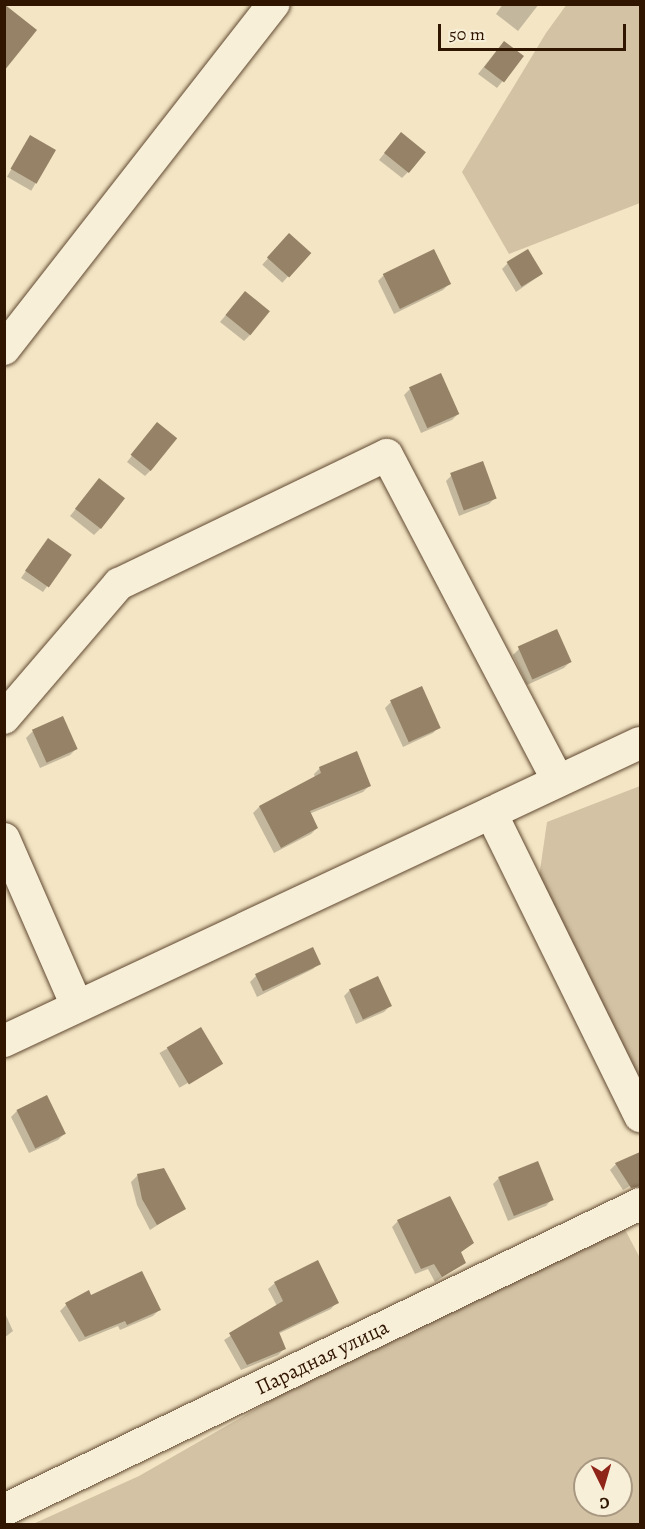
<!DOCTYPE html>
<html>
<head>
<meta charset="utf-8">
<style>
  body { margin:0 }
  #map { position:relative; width:645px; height:1529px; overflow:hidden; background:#f4e6c5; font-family:Alegreya,serif }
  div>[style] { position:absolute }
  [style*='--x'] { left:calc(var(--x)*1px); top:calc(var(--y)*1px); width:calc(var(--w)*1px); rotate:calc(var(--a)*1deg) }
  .green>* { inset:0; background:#d3c2a4 }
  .shadow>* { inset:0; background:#0003; transform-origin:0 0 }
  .building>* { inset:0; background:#968266; transform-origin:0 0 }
  .roads { filter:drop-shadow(0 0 2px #614931) drop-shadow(0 0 2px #614931) }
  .minor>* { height:32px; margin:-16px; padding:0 16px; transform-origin:16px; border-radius:16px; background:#f8efd9 }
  span { translate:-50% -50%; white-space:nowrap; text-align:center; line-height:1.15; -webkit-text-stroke:4.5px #f8efd9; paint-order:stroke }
  .street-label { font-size:21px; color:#301500 }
  .frame { position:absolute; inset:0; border:6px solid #301500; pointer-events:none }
  .north { position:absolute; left:573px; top:1457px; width:60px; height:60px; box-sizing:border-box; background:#f8efd9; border:2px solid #a89882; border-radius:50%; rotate:175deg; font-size:16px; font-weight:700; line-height:24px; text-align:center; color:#301500 }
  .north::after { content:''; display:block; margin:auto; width:21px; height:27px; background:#8f2418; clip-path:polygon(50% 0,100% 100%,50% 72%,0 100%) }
  .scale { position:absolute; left:438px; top:24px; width:188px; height:27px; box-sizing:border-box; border:3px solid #301500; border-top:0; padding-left:8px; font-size:18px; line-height:21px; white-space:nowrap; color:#301500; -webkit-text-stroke:4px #f8efd9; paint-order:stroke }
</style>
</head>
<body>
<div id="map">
  <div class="green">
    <i style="clip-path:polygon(567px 4px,640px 5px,640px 203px,509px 254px,462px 172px,546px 33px)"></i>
    <i style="clip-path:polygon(640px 786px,640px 1084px,537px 891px,547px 822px)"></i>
    <i style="clip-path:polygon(evenodd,612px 1205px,640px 1258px,640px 1524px,33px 1524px,139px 1476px,612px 1205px,585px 1469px,621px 1469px,621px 1505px,585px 1505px,585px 1469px)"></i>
  </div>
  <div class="shadow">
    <i style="clip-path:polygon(503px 4px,539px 4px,518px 31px,496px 14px)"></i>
    <i style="clip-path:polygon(498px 49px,522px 57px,497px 88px,478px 74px)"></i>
    <i style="left:30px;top:137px;width:28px;height:46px;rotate:30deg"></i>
    <i style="clip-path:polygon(395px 140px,408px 172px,402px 178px,379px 160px)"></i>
    <i style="left:289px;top:235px;width:27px;height:40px;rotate:42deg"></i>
    <i style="clip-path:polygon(508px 263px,542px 274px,516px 292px,502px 269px)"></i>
    <i style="clip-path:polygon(384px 275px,449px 284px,443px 290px,394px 314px,378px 281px)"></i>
    <i style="clip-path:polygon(239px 299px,250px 335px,244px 341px,220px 322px)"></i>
    <i style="clip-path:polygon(410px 389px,458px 414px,452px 420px,421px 433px,404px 395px)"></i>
    <i style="clip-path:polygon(157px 424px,151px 470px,145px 476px,127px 462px)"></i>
    <i style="clip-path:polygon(452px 475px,495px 498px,489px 504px,459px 516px,446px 481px)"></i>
    <i style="clip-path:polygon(99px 480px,100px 529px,94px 535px,70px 516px)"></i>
    <i style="clip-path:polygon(43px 546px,70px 555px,43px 592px,21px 578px)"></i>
    <i style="clip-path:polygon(519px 649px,570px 662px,564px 668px,527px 685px,513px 655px)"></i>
    <i style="clip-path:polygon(391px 702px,439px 727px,433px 733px,403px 747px,385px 708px)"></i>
    <i style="clip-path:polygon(62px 718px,76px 749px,70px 755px,40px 768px,26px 738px,32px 732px)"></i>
    <i style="clip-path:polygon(320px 768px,369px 786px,363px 792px,309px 814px,317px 828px,311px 834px,274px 853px,253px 813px,259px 807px,315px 778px,314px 774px)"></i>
    <i style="clip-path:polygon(319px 963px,313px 969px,257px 997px,250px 982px,256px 976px)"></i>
    <i style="clip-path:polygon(350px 990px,390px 1006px,384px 1012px,356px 1024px,344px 996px)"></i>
    <i style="left:201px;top:1029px;width:40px;height:48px;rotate:60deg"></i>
    <i style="clip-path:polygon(17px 1111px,64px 1134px,58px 1140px,29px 1153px,11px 1117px)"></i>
    <i style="clip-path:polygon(637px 1155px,640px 1161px,640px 1180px,623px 1190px,610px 1170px,616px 1164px)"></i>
    <i style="clip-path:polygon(137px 1176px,184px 1208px,150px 1230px,137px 1205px,131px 1182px)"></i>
    <i style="clip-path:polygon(499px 1178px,552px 1199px,546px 1206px,508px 1221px,493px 1184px)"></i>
    <i style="clip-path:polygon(449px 1198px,472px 1243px,460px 1253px,464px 1263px,435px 1282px,428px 1269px,415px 1274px,392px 1227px,398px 1221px)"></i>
    <i style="clip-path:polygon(318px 1262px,337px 1302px,331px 1309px,278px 1334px,284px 1349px,278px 1355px,241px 1370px,224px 1340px,277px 1306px,268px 1289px,275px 1283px)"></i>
    <i style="clip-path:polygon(90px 1297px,159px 1310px,153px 1316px,120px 1330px,118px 1326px,79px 1342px,60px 1311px,66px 1305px)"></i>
    <i style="clip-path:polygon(4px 1311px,13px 1331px,4px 1338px)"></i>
  </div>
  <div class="building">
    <i style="clip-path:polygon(4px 4px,37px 30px,4px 71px)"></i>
    <i style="left:504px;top:41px;width:25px;height:33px;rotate:37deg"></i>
    <i style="left:401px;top:132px;width:32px;height:27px;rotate:39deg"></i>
    <i style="left:30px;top:135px;width:30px;height:39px;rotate:30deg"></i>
    <i style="left:289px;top:233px;width:30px;height:33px;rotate:42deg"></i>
    <i style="left:434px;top:249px;width:39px;height:57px;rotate:64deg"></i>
    <i style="left:528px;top:249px;width:29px;height:25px;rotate:59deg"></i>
    <i style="left:245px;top:291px;width:32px;height:31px;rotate:39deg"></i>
    <i style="left:441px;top:373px;width:45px;height:35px;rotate:66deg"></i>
    <i style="left:157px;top:422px;width:26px;height:42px;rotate:39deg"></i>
    <i style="left:483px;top:461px;width:40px;height:35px;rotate:70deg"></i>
    <i style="left:99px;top:478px;width:33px;height:39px;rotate:38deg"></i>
    <i style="left:48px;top:538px;width:29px;height:40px;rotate:35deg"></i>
    <i style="left:557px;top:629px;width:36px;height:43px;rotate:66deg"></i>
    <i style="left:422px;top:686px;width:46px;height:35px;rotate:66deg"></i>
    <i style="left:63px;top:716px;width:36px;height:34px;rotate:66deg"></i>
    <i style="clip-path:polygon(357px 751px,371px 786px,310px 811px,318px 828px,281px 848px,259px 806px,321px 773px,319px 767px)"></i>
    <i style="left:313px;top:947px;width:19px;height:64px;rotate:65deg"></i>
    <i style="left:378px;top:976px;width:33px;height:32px;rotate:65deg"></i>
    <i style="left:201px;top:1027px;width:43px;height:40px;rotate:59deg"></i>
    <i style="left:47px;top:1095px;width:43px;height:34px;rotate:64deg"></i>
    <i style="clip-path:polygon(640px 1152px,640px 1186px,631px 1188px,615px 1163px)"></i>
    <i style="left:538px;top:1161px;width:42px;height:43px;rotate:68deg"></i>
    <i style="clip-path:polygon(164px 1168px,186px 1209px,157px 1225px,142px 1199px,137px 1174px)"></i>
    <i style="clip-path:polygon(450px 1196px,474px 1243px,461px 1252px,466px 1263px,442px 1277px,434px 1264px,421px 1269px,397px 1220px)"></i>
    <i style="clip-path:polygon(318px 1260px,339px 1303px,279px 1332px,286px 1349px,247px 1365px,229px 1333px,283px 1301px,274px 1282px)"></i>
    <i style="clip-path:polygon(142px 1271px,161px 1310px,127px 1325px,125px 1321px,85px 1337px,65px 1303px,89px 1290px,91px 1295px)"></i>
  </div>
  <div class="roads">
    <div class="minor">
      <i style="--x:4;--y:349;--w:438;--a:-52"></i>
      <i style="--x:4;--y:718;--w:177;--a:-49.4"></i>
      <i style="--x:119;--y:584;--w:297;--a:-25.7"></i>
      <i style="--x:387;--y:455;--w:368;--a:62.3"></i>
      <i style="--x:491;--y:813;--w:338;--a:63.8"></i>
      <i style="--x:4;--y:839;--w:182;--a:66.4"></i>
      <i style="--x:4;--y:1041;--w:702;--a:-25.11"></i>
      <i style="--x:4;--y:1510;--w:706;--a:-25.69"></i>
    </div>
  </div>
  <div class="street-label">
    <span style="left:322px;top:1357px;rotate:-26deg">Парадная улица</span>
  </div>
  <div class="frame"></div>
  <div class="north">С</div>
  <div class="scale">50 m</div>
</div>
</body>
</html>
